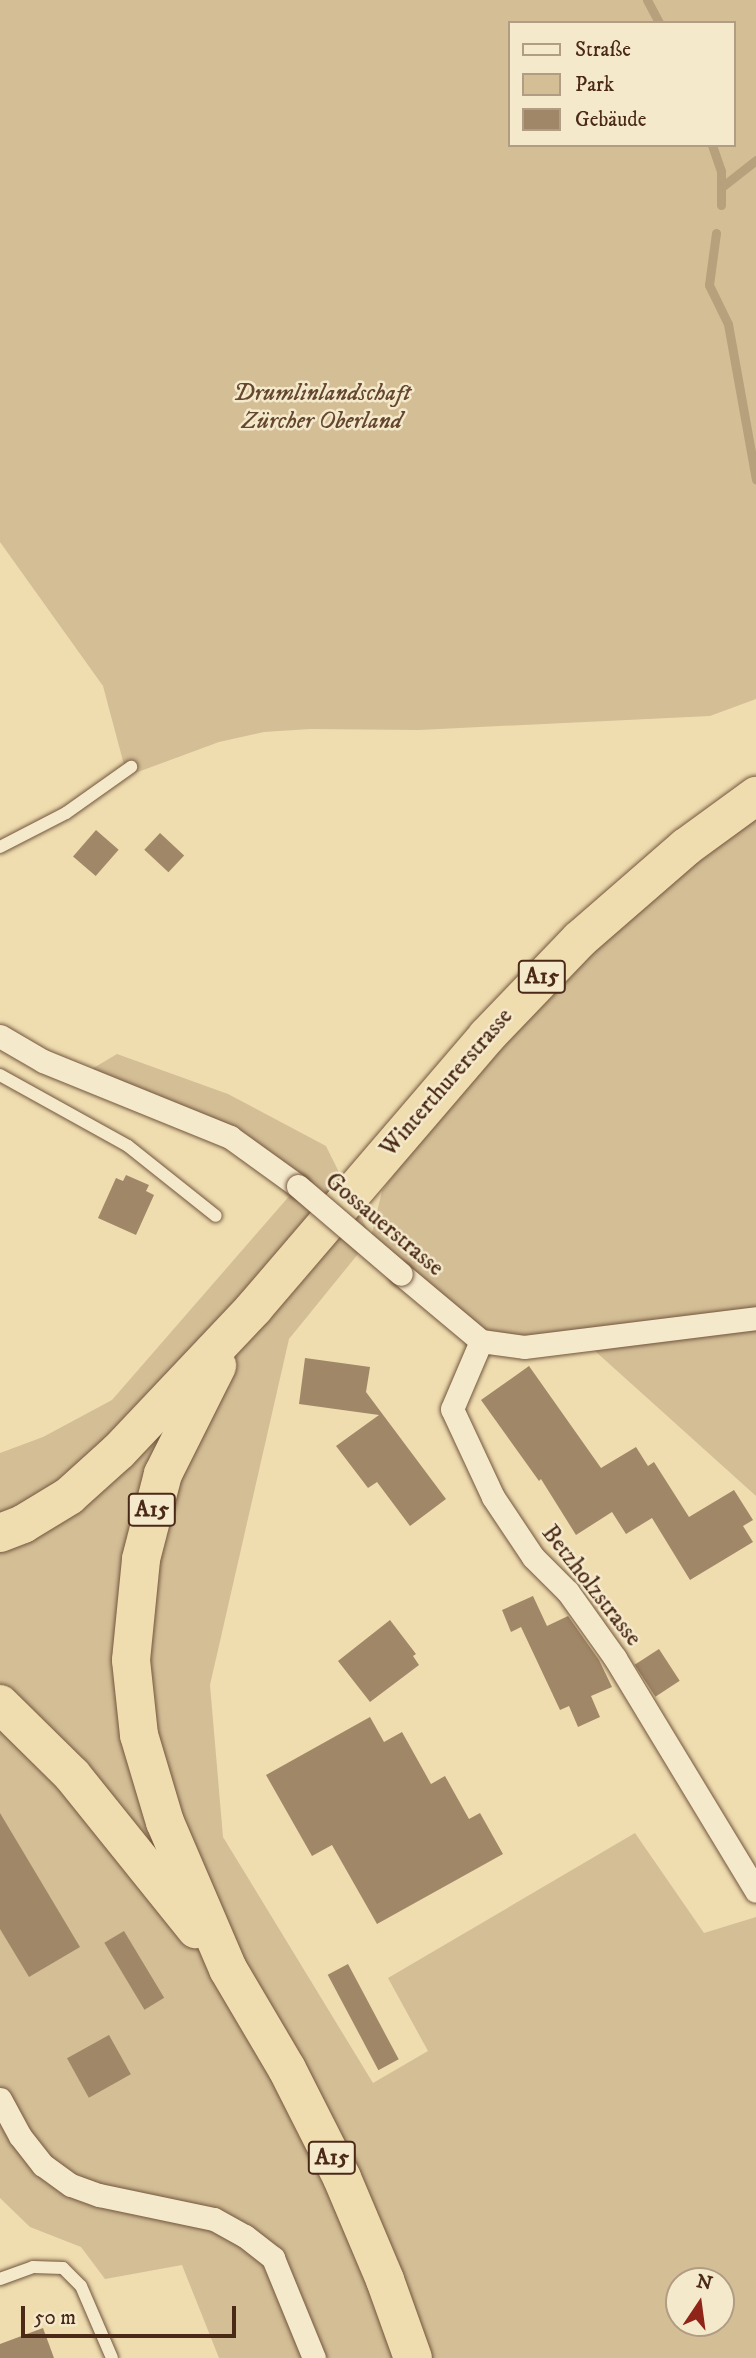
<!DOCTYPE html>
<html>
<head>
<meta charset="utf-8">
<style>
  body { margin:0 }
  #map { position:relative; width:756px; height:2358px; overflow:hidden; background:#efddb0; font-family:"IM FELL DW Pica",serif }
  div>[style] { position:absolute }
  [style*='--x'] { left:calc(var(--x)*1px); top:calc(var(--y)*1px); width:calc(var(--w)*1px); rotate:calc(var(--a)*1deg) }
  .green>* { inset:0; background:#d3be96 }
  .stream>* { height:9px; margin:-4.5px; padding:0 4.5px; transform-origin:4.5px; border-radius:4.5px; background:#b7a07c }
  .building>* { inset:0; background:#a08767; transform-origin:0 0 }
  .roads { filter:drop-shadow(0 0 2px #73563d) drop-shadow(0 0 2px #73563d) }
  .service>* { height:12px; margin:-6px; padding:0 6px; transform-origin:6px; border-radius:6px; background:#f5e9cc }
  .minor>* { height:23px; margin:-11.5px; padding:0 11.5px; transform-origin:11.5px; border-radius:11.5px; background:#f5e9cc }
  .trunk>* { height:38px; margin:-19px; padding:0 19px; transform-origin:19px; border-radius:19px; background:#efddb0 }
  .motorway>* { height:38px; margin:-19px; padding:0 19px; transform-origin:19px; border-radius:19px; background:#efddb0 }
  .bridges { filter:drop-shadow(0 0 2px #73563d) drop-shadow(0 0 2px #73563d) }
  .minor-bridge>* { height:23px; margin:-11.5px; padding:0 11.5px; transform-origin:11.5px; border-radius:11.5px; background:#f5e9cc }
  span { translate:-50% -50%; white-space:nowrap; text-align:center; line-height:1.15; -webkit-text-stroke:5px #f5e9cc; paint-order:stroke }
  .shield-label span { padding:2px 5px; background:#f5e9cc; border:2px solid; border-radius:5px; -webkit-text-stroke-width:0 }
  .shield-label { font-size:23px; color:#4a2917; font-weight:700 }
  .park-label { font-size:24px; color:#654730; font-style:italic }
  .street-label { font-size:24px; color:#4a2917 }
  .legend { position:absolute; left:508px; top:21px; width:228px; height:126px; box-sizing:border-box; background:#f5e9cc; border:2px solid #b19c84; margin:0; padding:9px 12px; list-style:none; font-size:21px; color:#4a2917 }
  .legend li { display:flex; align-items:center; gap:14px; height:35px }
  .legend b { width:35px; border:2px solid #b19c84 }
  .north { position:absolute; left:665px; top:2267px; width:70px; height:70px; box-sizing:border-box; background:#f5e9cc; border:2px solid #b19c84; border-radius:50%; rotate:13deg; font-size:19px; font-weight:700; line-height:28px; text-align:center; color:#4a2917 }
  .north::after { content:''; display:block; margin:auto; width:24px; height:32px; background:#8f2418; clip-path:polygon(50% 0,100% 100%,50% 72%,0 100%) }
  .scale { position:absolute; left:21px; top:2306px; width:215px; height:32px; box-sizing:border-box; border:4px solid #4a2917; border-top:0; padding-left:9px; font-size:21px; line-height:24px; white-space:nowrap; color:#4a2917; -webkit-text-stroke:5px #f5e9cc; paint-order:stroke }
</style>
</head>
<body>
<div id="map">
  <div class="green">
    <i style="clip-path:polygon(evenodd,0 0,756px 0,756px 699px,710px 716px,419px 730px,310px 729px,264px 732px,219px 742px,127px 776px,103px 686px,0 542px,0 0,509px 23px,733px 23px,733px 145px,509px 145px,509px 23px)"></i>
    <i style="clip-path:polygon(evenodd,756px 796px,756px 1496px,585px 1342px,481px 1341px,371px 1238px,289px 1339px,210px 1685px,223px 1837px,373px 2083px,428px 2051px,388px 1978px,635px 1833px,704px 1933px,756px 1917px,756px 2358px,219px 2358px,182px 2265px,105px 2279px,81px 2247px,30px 2227px,0 2198px,0 1453px,43px 1437px,112px 1400px,298px 1186px,230px 1137px,80px 1076px,117px 1054px,228px 1094px,326px 1146px,371px 1237px,382px 1191px,519px 1000px,756px 796px,679px 2281px,721px 2281px,721px 2323px,679px 2323px,679px 2281px)"></i>
  </div>
  <div class="stream">
    <i style="--x:647;--y:0;--w:26;--a:62"></i>
    <i style="--x:712;--y:145;--w:28;--a:71"></i>
    <i style="--x:721;--y:171;--w:34;--a:90"></i>
    <i style="--x:723;--y:186;--w:42;--a:-38.2"></i>
    <i style="--x:716;--y:233;--w:52;--a:97.7"></i>
    <i style="--x:709;--y:285;--w:43;--a:64"></i>
    <i style="--x:728;--y:324;--w:158;--a:79.8"></i>
  </div>
  <div class="building">
    <i style="left:96px;top:830px;width:30px;height:35px;rotate:41deg"></i>
    <i style="left:160px;top:833px;width:33px;height:23px;rotate:43deg"></i>
    <i style="clip-path:polygon(126px 1175px,149px 1185px,146px 1191px,154px 1195px,136px 1235px,98px 1218px,116px 1178px,123px 1181px)"></i>
    <i style="clip-path:polygon(305px 1358px,370px 1367px,366px 1392px,446px 1499px,410px 1526px,377px 1482px,368px 1488px,336px 1446px,379px 1415px,299px 1404px)"></i>
    <i style="clip-path:polygon(529px 1366px,601px 1468px,636px 1447px,648px 1466px,654px 1462px,689px 1517px,734px 1490px,753px 1520px,743px 1526px,753px 1542px,690px 1580px,652px 1518px,626px 1534px,612px 1512px,576px 1535px,541px 1479px,539px 1481px,481px 1400px)"></i>
    <i style="clip-path:polygon(533px 1596px,547px 1626px,568px 1616px,599px 1660px,612px 1687px,591px 1696px,600px 1717px,578px 1727px,569px 1706px,560px 1710px,521px 1627px,511px 1632px,502px 1610px)"></i>
    <i style="clip-path:polygon(390px 1620px,416px 1654px,413px 1656px,419px 1665px,370px 1702px,338px 1661px)"></i>
    <i style="left:659px;top:1649px;width:38px;height:29px;rotate:57deg"></i>
    <i style="clip-path:polygon(370px 1717px,384px 1742px,402px 1732px,431px 1784px,445px 1776px,469px 1819px,480px 1813px,503px 1854px,377px 1924px,332px 1845px,312px 1856px,266px 1775px)"></i>
    <i style="clip-path:polygon(0 1813px,80px 1947px,29px 1977px,0 1929px)"></i>
    <i style="left:124px;top:1931px;width:78px;height:23px;rotate:59deg"></i>
    <i style="left:348px;top:1964px;width:108px;height:23px;rotate:62deg"></i>
    <i style="left:109px;top:2035px;width:45px;height:48px;rotate:61deg"></i>
    <i style="clip-path:polygon(43px 2328px,54px 2358px,0 2358px,0 2344px)"></i>
  </div>
  <div class="roads">
    <div class="service">
      <i style="--x:0;--y:847;--w:74;--a:-27.3"></i>
      <i style="--x:66;--y:813;--w:80;--a:-35.3"></i>
      <i style="--x:0;--y:1075;--w:146;--a:29"></i>
      <i style="--x:128;--y:1146;--w:112;--a:38.5"></i>
      <i style="--x:0;--y:2279;--w:35;--a:-20"></i>
      <i style="--x:33;--y:2267;--w:30;--a:2"></i>
      <i style="--x:63;--y:2268;--w:25;--a:45"></i>
      <i style="--x:81;--y:2286;--w:78;--a:66.7"></i>
    </div>
    <div class="minor">
      <i style="--x:0;--y:1036;--w:50;--a:30.2"></i>
      <i style="--x:43;--y:1061;--w:202;--a:22.1"></i>
      <i style="--x:230;--y:1137;--w:84;--a:35.8"></i>
      <i style="--x:401;--y:1274;--w:104;--a:39.9"></i>
      <i style="--x:481;--y:1341;--w:43;--a:7.9"></i>
      <i style="--x:524;--y:1347;--w:234;--a:-7.1"></i>
      <i style="--x:481;--y:1341;--w:74;--a:113.1"></i>
      <i style="--x:452;--y:1409;--w:97;--a:65"></i>
      <i style="--x:493;--y:1497;--w:72;--a:56.3"></i>
      <i style="--x:533;--y:1557;--w:49;--a:45"></i>
      <i style="--x:568;--y:1592;--w:81;--a:54.5"></i>
      <i style="--x:615;--y:1658;--w:272;--a:58.8"></i>
      <i style="--x:0;--y:2099;--w:42;--a:61.6"></i>
      <i style="--x:20;--y:2136;--w:37;--a:52"></i>
      <i style="--x:43;--y:2165;--w:34;--a:36"></i>
      <i style="--x:71;--y:2185;--w:30;--a:20"></i>
      <i style="--x:99;--y:2195;--w:117;--a:11.8"></i>
      <i style="--x:214;--y:2219;--w:35;--a:29"></i>
      <i style="--x:245;--y:2236;--w:36;--a:38"></i>
      <i style="--x:273;--y:2258;--w:108;--a:67.7"></i>
    </div>
    <div class="trunk">
      <i style="--x:23;--y:1524;--w:54;--a:-31.3"></i>
      <i style="--x:69;--y:1496;--w:67;--a:-42"></i>
      <i style="--x:119;--y:1451;--w:197;--a:-46.6"></i>
      <i style="--x:254;--y:1308;--w:358;--a:-49.4"></i>
      <i style="--x:487;--y:1036;--w:133;--a:-46.2"></i>
      <i style="--x:579;--y:940;--w:142;--a:-41"></i>
      <i style="--x:686;--y:847;--w:87;--a:-36.1"></i>
      <i style="--x:139;--y:1735;--w:75;--a:-96.1"></i>
      <i style="--x:131;--y:1660;--w:101;--a:-84.3"></i>
      <i style="--x:141;--y:1559;--w:88;--a:-75.5"></i>
      <i style="--x:163;--y:1474;--w:121;--a:-63.4"></i>
    </div>
    <div class="motorway">
      <i style="--x:0;--y:1533;--w:25;--a:-21"></i>
      <i style="--x:0;--y:1704;--w:101;--a:44.6"></i>
      <i style="--x:72;--y:1775;--w:198;--a:51.2"></i>
      <i style="--x:139;--y:1735;--w:91;--a:73.4"></i>
      <i style="--x:165;--y:1822;--w:160;--a:66.8"></i>
      <i style="--x:228;--y:1969;--w:116;--a:59.5"></i>
      <i style="--x:287;--y:2069;--w:122;--a:63.2"></i>
      <i style="--x:342;--y:2178;--w:111;--a:67.1"></i>
      <i style="--x:385;--y:2280;--w:83;--a:70.3"></i>
    </div>
  </div>
  <div class="bridges">
    <div class="minor-bridge">
      <i style="--x:298;--y:1186;--w:135;--a:40.5"></i>
    </div>
  </div>
  <div class="shield-label">
    <span style="left:542px;top:977px">A15</span>
    <span style="left:152px;top:1510px">A15</span>
    <span style="left:332px;top:2158px">A15</span>
  </div>
  <div class="park-label">
    <span style="left:322px;top:408px">Drumlinlandschaft<br>Zürcher Oberland</span>
  </div>
  <div class="street-label">
    <span style="left:447px;top:1083px;rotate:-49deg">Winterthurerstrasse</span>
    <span style="left:384px;top:1225px;rotate:40deg">Gossauerstrasse</span>
    <span style="left:591px;top:1586px;rotate:52deg">Betzholzstrasse</span>
  </div>
  <ul class="legend">
  <li><b style="height:9px;background:#f5e9cc"></b>Straße</li>
  <li><b style="height:19px;background:#d3be96"></b>Park</li>
  <li><b style="height:19px;background:#a08767"></b>Gebäude</li>
  </ul>
  <div class="north">N</div>
  <div class="scale">50 m</div>
</div>
</body>
</html>
